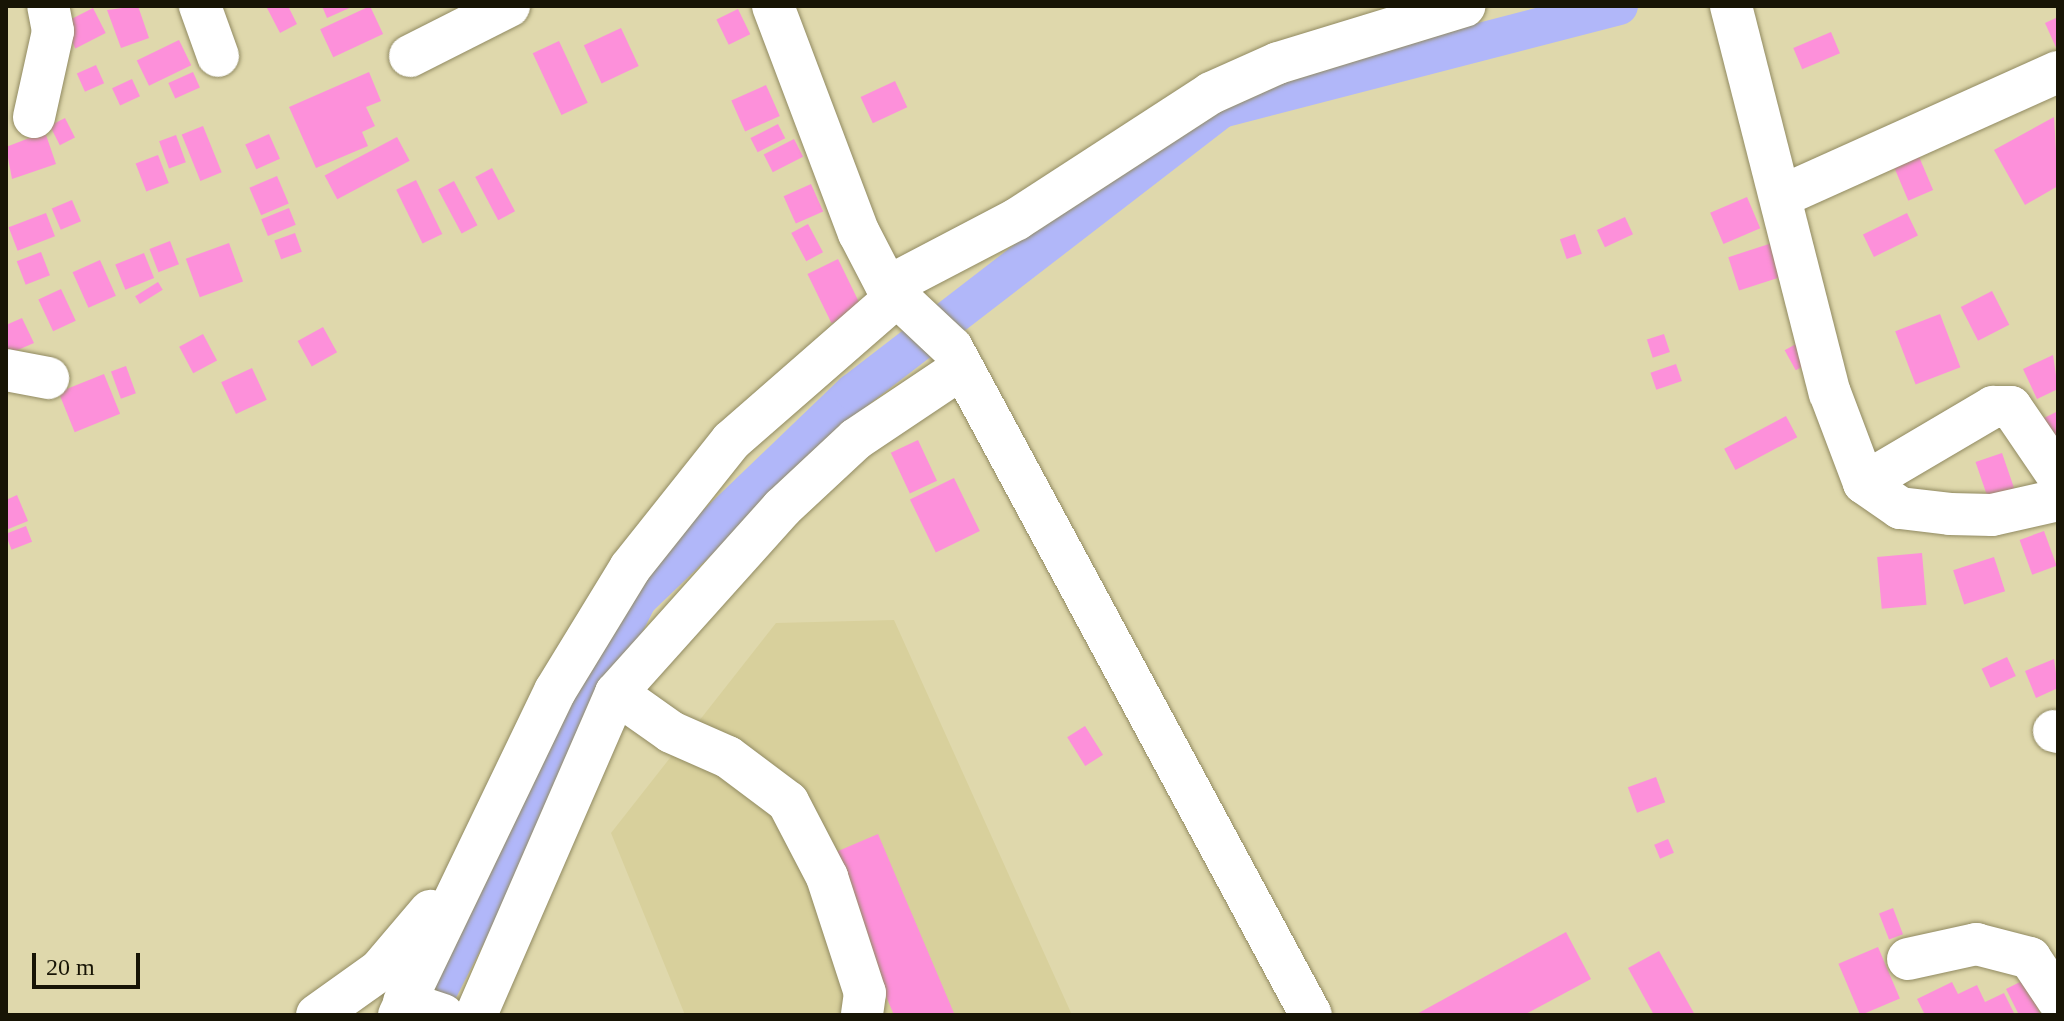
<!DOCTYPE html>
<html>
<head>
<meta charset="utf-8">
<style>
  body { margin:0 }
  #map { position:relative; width:2064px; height:1021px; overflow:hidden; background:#dfd8ac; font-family:"Times New Roman",serif }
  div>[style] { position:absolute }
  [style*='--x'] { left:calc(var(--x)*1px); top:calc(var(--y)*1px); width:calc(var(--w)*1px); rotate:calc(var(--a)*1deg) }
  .built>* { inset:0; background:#d8d09c }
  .canal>* { height:38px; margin:-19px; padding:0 19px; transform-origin:19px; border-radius:19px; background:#b1b7f9 }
  .building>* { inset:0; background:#fd90da; transform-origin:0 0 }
  .roads { filter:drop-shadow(0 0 2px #918a61) drop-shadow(0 0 2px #918a61) }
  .minor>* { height:42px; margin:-21px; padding:0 21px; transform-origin:21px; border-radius:21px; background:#fff }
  span { translate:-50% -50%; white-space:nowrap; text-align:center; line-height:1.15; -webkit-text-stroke:8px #dfd8ac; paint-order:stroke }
  .frame { position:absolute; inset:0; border:8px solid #171405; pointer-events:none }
  .scale { position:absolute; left:32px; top:953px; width:108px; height:36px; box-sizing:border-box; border:4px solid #171405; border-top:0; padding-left:10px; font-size:24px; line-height:28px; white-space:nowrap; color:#171405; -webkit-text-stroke:6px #dfd8ac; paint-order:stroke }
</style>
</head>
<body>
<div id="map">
  <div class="built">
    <i style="clip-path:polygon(894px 620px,1072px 1015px,685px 1015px,611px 833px,776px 623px)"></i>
  </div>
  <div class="canal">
    <i style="--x:426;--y:1015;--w:467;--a:-63"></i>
    <i style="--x:638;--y:599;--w:299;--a:-43.8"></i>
    <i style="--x:854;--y:392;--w:463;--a:-37.6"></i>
    <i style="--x:1221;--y:109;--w:411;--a:-14.5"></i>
  </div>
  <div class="building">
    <i style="clip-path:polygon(138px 6px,149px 38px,121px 48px,107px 10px)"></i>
    <i style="clip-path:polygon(288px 6px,297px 24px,280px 33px,267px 8px)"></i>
    <i style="clip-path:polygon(322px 6px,354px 6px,327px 18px)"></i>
    <i style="left:370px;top:6px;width:31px;height:55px;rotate:65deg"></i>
    <i style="left:93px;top:8px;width:28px;height:34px;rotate:63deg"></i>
    <i style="left:738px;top:9px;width:28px;height:24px;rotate:64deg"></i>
    <i style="clip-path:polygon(2058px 17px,2058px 52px,2045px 23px)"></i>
    <i style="left:621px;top:28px;width:42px;height:41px;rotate:65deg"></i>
    <i style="left:1831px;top:32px;width:23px;height:41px;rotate:67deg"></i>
    <i style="left:179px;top:40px;width:28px;height:47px;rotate:64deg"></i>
    <i style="left:559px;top:41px;width:68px;height:29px;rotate:65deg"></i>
    <i style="left:96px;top:65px;width:20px;height:21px;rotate:66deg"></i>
    <i style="left:193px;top:72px;width:17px;height:27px;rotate:66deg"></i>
    <i style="clip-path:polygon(369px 72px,381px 101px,366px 107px,375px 126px,362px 132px,368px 146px,316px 168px,289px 107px)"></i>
    <i style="left:132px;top:79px;width:19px;height:22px;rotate:65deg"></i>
    <i style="left:895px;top:81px;width:29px;height:38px;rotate:65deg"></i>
    <i style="left:766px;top:85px;width:34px;height:38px;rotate:66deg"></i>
    <i style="clip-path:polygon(2054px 117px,2058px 186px,2025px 205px,1994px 150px)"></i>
    <i style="left:65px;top:118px;width:22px;height:17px;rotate:63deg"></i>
    <i style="left:778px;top:124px;width:16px;height:31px;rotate:63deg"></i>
    <i style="left:203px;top:126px;width:50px;height:23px;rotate:68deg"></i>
    <i style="clip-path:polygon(45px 132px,56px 164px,12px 179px,6px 147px)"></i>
    <i style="left:269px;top:134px;width:27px;height:26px;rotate:66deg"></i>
    <i style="left:176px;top:135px;width:29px;height:18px;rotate:70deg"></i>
    <i style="left:397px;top:137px;width:27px;height:82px;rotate:62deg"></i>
    <i style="left:794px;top:139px;width:20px;height:34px;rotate:63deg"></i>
    <i style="left:1914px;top:145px;width:49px;height:27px;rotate:67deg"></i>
    <i style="left:158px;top:155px;width:30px;height:24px;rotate:69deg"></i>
    <i style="left:492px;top:168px;width:49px;height:19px;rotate:62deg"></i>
    <i style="left:277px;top:176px;width:30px;height:30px;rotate:67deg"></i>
    <i style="left:416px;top:180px;width:60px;height:22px;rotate:64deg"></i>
    <i style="left:454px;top:181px;width:50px;height:18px;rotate:62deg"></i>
    <i style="left:811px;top:184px;width:30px;height:30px;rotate:66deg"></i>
    <i style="left:1747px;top:197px;width:34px;height:40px;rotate:67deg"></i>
    <i style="left:72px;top:200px;width:23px;height:22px;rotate:67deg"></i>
    <i style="left:289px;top:208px;width:18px;height:30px;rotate:68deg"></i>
    <i style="left:46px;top:213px;width:25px;height:40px;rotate:69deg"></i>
    <i style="left:1907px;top:213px;width:25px;height:49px;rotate:64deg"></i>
    <i style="left:1625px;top:217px;width:19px;height:31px;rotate:65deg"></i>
    <i style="left:808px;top:224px;width:32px;height:19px;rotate:62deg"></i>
    <i style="left:295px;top:233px;width:20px;height:22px;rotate:70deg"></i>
    <i style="left:1575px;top:234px;width:21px;height:16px;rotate:71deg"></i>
    <i style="left:170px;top:241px;width:25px;height:22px;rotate:69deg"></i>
    <i style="left:229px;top:243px;width:41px;height:46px;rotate:70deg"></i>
    <i style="left:1772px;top:243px;width:35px;height:46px;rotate:72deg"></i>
    <i style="left:41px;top:252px;width:25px;height:26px;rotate:69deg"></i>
    <i style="left:144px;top:253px;width:27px;height:31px;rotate:68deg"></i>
    <i style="left:838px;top:259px;width:55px;height:34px;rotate:64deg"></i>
    <i style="left:100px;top:260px;width:39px;height:30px;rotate:66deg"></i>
    <i style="left:158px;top:282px;width:9px;height:27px;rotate:58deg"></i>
    <i style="left:61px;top:289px;width:35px;height:25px;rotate:65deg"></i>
    <i style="left:1992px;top:291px;width:38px;height:35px;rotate:63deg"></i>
    <i style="left:1940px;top:314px;width:57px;height:48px;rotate:69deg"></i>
    <i style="clip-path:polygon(22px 318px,34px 343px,6px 355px,6px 325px)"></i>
    <i style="left:323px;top:327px;width:29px;height:29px;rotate:61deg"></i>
    <i style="left:203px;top:334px;width:30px;height:27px;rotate:62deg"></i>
    <i style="left:1664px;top:334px;width:19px;height:18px;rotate:72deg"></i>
    <i style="left:1803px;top:340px;width:23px;height:21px;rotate:61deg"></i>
    <i style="clip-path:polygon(2053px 355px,2058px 389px,2037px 399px,2023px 369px)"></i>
    <i style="left:1676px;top:364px;width:18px;height:27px;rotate:71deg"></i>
    <i style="left:126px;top:366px;width:29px;height:16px;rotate:70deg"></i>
    <i style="left:252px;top:368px;width:35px;height:34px;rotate:65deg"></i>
    <i style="left:104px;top:374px;width:43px;height:49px;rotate:68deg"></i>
    <i style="clip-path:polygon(2058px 411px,2058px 453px,2040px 420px)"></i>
    <i style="left:1786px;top:416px;width:24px;height:70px;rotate:62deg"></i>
    <i style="left:918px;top:440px;width:45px;height:30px;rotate:65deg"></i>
    <i style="left:2002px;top:453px;width:46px;height:28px;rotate:71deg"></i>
    <i style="left:954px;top:478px;width:59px;height:49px;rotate:64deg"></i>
    <i style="clip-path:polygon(17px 495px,28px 521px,6px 530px,6px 500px)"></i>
    <i style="left:26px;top:526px;width:17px;height:22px;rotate:69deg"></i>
    <i style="left:2044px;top:531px;width:37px;height:26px;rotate:70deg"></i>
    <i style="left:1922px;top:553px;width:52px;height:45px;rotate:85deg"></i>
    <i style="left:1994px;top:557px;width:36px;height:43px;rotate:72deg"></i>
    <i style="left:2007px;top:657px;width:21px;height:28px;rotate:65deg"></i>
    <i style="clip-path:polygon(2054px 659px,2058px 688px,2036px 698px,2025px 671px)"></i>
    <i style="left:1085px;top:726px;width:34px;height:21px;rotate:58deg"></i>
    <i style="left:1656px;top:777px;width:27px;height:30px;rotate:70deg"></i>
    <i style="left:878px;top:834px;width:196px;height:56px;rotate:67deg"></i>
    <i style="left:1668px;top:839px;width:15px;height:15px;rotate:67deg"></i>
    <i style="left:1893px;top:908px;width:28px;height:15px;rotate:69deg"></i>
    <i style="clip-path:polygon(1566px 932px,1591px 979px,1524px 1015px,1415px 1015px)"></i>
    <i style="left:1878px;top:947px;width:56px;height:43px;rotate:67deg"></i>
    <i style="clip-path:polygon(1659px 951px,1695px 1015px,1654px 1015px,1628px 968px)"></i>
    <i style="clip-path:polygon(2024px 980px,2041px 1015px,2019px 1015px,2006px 989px)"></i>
    <i style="clip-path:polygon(1952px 982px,1958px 994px,1977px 985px,1985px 1002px,2004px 993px,2015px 1015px,1925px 1015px,1917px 999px)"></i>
  </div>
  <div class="roads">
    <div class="minor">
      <i style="--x:200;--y:6;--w:53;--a:70.2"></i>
      <i style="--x:773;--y:6;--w:243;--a:69.3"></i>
      <i style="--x:859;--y:233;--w:61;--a:62.6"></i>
      <i style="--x:887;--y:287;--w:89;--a:43.2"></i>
      <i style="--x:952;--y:348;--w:757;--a:61.71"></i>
      <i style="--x:1731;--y:6;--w:399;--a:75.7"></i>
      <i style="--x:1830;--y:393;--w:96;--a:69.3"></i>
      <i style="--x:1864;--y:483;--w:44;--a:34.8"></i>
      <i style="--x:1900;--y:508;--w:50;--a:6.8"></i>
      <i style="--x:1950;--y:514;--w:42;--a:1.4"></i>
      <i style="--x:1992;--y:515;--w:68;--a:-12.8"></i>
      <i style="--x:410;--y:56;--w:111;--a:-26.8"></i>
      <i style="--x:34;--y:117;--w:88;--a:-77.5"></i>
      <i style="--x:53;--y:31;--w:25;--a:-101"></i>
      <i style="--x:1784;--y:195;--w:300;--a:-24.2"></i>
      <i style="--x:887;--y:287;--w:147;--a:-27.6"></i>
      <i style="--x:1017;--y:219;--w:231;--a:-33"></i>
      <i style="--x:1211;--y:93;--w:73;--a:-24.1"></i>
      <i style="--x:1278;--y:63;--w:195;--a:-17"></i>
      <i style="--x:6;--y:370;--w:43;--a:10.8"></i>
      <i style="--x:1864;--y:483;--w:150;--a:-30.5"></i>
      <i style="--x:1993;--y:407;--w:18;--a:0"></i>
      <i style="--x:2011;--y:407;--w:83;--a:55.7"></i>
      <i style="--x:616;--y:693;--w:67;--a:35.3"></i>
      <i style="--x:671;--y:732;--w:62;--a:23.7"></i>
      <i style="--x:728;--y:757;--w:75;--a:36.9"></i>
      <i style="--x:788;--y:802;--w:85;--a:62.5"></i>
      <i style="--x:827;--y:877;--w:122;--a:71.9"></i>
      <i style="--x:865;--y:993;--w:22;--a:98"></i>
      <i style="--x:2054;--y:731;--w:4;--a:14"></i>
      <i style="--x:1908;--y:959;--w:70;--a:-12.4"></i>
      <i style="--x:1976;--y:944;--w:56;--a:14.5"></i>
      <i style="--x:2030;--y:958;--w:50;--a:56.3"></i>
      <i style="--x:404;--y:1002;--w:41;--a:18.4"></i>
      <i style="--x:317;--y:1015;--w:76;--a:-35.4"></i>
      <i style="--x:379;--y:971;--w:79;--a:-49.6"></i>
      <i style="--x:399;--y:1015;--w:360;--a:-64.3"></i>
      <i style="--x:555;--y:691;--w:144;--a:-58.6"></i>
      <i style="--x:630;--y:568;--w:162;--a:-51.5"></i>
      <i style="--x:731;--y:441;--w:218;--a:-41.1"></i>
      <i style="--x:476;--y:1015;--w:351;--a:-66.5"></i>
      <i style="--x:616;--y:693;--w:249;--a:-48.1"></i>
      <i style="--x:782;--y:508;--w:101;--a:-43"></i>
      <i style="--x:856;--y:439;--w:128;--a:-33.8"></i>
    </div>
  </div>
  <div class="frame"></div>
  <div class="scale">20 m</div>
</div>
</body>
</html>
